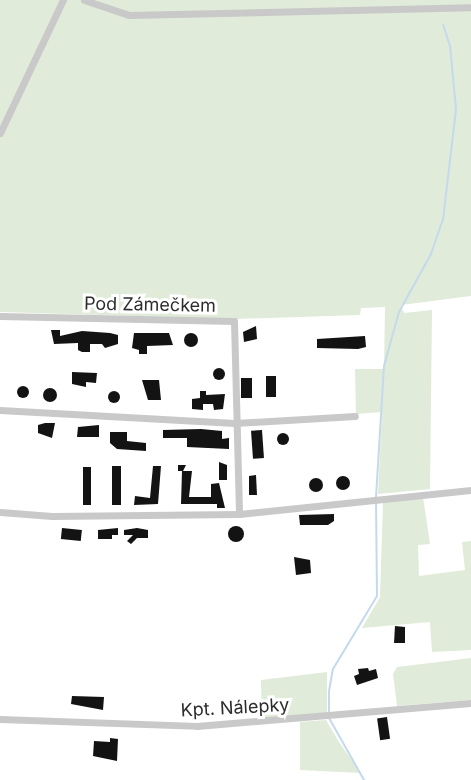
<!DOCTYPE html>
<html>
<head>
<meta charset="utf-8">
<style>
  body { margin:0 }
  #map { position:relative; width:471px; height:780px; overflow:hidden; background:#fff; font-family:Inter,sans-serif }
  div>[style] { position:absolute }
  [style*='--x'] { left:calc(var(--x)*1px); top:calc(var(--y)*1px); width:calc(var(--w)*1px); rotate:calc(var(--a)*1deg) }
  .green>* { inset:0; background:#e1ebd9 }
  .stream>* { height:2px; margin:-1px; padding:0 1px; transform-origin:1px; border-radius:1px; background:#c3daec }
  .building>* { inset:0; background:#131313; transform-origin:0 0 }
  .round { border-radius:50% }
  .minor>* { height:7px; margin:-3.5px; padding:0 3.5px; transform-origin:3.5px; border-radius:3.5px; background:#c9c9c9 }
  span { translate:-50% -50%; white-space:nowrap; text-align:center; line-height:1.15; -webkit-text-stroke:6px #fff; paint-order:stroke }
  .street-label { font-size:18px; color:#2c2c2c }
</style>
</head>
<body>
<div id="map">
  <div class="green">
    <i style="clip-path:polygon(0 0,471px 0,471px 296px,401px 305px,404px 313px,432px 310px,430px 489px,378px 494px,382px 412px,356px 414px,355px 369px,384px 369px,385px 307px,361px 308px,360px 315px,236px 319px,0 312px)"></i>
    <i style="clip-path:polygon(423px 497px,430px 544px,418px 545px,419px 576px,465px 570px,462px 542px,471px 541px,471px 650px,432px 652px,430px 622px,362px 628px,380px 597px,383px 501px)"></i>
    <i style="clip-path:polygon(471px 658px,471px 700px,397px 706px,393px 674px,397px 667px)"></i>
    <i style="clip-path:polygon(327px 672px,327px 716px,262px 720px,261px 680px)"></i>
    <i style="clip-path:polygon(326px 720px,339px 742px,361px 773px,300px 770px,300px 722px)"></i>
  </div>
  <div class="stream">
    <i style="--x:364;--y:780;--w:71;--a:-119.4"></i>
    <i style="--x:329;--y:718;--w:27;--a:-90"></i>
    <i style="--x:329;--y:691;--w:22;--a:-80"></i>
    <i style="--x:333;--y:669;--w:85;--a:-58.9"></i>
    <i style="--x:377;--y:596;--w:99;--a:-90.6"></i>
    <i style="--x:376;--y:497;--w:131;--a:-86.5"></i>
    <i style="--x:384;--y:366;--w:56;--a:-74.5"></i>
    <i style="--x:399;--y:312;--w:66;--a:-61.1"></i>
    <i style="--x:431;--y:254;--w:36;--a:-71"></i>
    <i style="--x:443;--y:220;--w:112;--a:-83.3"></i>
    <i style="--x:456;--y:109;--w:63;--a:-95.4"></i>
    <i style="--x:450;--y:46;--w:22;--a:-108"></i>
  </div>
  <div class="building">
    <i style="clip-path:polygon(256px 326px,257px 339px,244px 342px,243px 332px)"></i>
    <i style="clip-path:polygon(51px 330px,60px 330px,60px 336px,82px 331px,110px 333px,118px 335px,118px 344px,105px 348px,102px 344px,90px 344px,90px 352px,82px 352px,78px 350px,78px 343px,54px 344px)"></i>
    <i class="round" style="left:184px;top:333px;width:14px;height:14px"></i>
    <i style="clip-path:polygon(134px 333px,169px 333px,173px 345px,147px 346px,147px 354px,139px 354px,139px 350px,132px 348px)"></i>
    <i style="clip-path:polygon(365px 336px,366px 347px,358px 349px,317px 348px,317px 339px)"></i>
    <i class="round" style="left:213px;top:368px;width:12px;height:12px"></i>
    <i style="clip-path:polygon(72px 372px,97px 373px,96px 383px,86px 382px,86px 387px,72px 384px)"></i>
    <i style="left:276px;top:376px;width:21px;height:10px;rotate:90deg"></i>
    <i style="left:241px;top:378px;width:11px;height:20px"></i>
    <i style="clip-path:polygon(142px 380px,159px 380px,161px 400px,148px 400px)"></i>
    <i class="round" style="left:17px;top:386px;width:12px;height:12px"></i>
    <i class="round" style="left:43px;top:388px;width:14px;height:14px"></i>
    <i class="round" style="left:108px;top:391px;width:12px;height:12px"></i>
    <i style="clip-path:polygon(200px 391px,206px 391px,206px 395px,225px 394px,223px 409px,214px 410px,213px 404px,203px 404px,203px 410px,192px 409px,192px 399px,200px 398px)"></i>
    <i style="clip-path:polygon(45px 423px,55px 423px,52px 438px,38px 433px,38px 425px)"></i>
    <i style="clip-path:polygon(99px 425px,99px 437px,77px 437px,78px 427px)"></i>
    <i style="clip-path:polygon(201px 429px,222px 431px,222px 439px,229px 438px,229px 449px,187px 447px,187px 438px,163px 438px,163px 430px)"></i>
    <i style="left:262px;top:430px;width:28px;height:11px;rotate:86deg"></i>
    <i style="clip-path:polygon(110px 432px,127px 432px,127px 441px,146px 443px,146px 451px,117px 449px,110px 443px)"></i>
    <i class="round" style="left:277px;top:433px;width:12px;height:12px"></i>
    <i style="clip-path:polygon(219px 462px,227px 465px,227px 480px,219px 480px)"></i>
    <i style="clip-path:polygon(178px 465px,186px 465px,183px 471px,192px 471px,189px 497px,211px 497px,211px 484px,219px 483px,225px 508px,217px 508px,217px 504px,181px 504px,182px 471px,178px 471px)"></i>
    <i style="left:112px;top:466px;width:9px;height:39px"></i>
    <i style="clip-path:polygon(153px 466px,161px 466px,158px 504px,134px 505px,135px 496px,150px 498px)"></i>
    <i style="left:83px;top:467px;width:8px;height:38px"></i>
    <i style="clip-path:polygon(256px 475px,257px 495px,249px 495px,249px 476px)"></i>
    <i class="round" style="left:336px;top:476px;width:14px;height:14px"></i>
    <i class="round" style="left:309px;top:478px;width:14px;height:14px"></i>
    <i style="clip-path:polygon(334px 514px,334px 521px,328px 525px,300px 525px,299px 515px)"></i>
    <i class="round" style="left:228px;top:526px;width:16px;height:16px"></i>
    <i style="left:62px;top:528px;width:20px;height:11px;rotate:6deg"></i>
    <i style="clip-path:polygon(118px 528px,118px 535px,112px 535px,112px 539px,98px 539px,98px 530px)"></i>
    <i style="clip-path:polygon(137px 528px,148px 530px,148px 538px,137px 538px,131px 544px,127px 541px,133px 535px,124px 535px,124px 530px)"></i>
    <i style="clip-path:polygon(294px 557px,310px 560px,311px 573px,296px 575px)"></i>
    <i style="clip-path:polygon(395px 626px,405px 627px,405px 643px,394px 643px)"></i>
    <i style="clip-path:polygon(368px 668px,369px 671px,376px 669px,378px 678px,357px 685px,354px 676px,359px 674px,358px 669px)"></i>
    <i style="clip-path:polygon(72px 696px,104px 697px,103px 710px,71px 704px)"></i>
    <i style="left:387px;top:717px;width:22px;height:10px;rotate:82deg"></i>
    <i style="clip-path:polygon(110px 738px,118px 739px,117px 761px,93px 756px,94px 741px,110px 742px)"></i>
  </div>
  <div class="minor">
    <i style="--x:84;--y:0;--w:47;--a:18.4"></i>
    <i style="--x:129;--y:15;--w:342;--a:-1.3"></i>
    <i style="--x:0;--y:133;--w:147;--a:-64.7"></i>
    <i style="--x:0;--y:316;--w:234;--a:1.2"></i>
    <i style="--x:234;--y:321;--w:193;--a:88.5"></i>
    <i style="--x:0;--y:410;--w:235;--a:3.2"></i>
    <i style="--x:235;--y:423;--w:120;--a:-3.3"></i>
    <i style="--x:0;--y:512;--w:52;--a:4.4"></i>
    <i style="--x:52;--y:516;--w:187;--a:-0.6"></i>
    <i style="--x:239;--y:514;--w:233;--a:-5.9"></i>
    <i style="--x:0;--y:719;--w:197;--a:2"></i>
    <i style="--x:197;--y:726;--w:275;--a:-4.8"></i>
  </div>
  <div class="street-label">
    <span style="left:150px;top:305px;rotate:1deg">Pod Zámečkem</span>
    <span style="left:235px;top:708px;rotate:-3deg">Kpt. Nálepky</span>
  </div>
</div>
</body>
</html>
